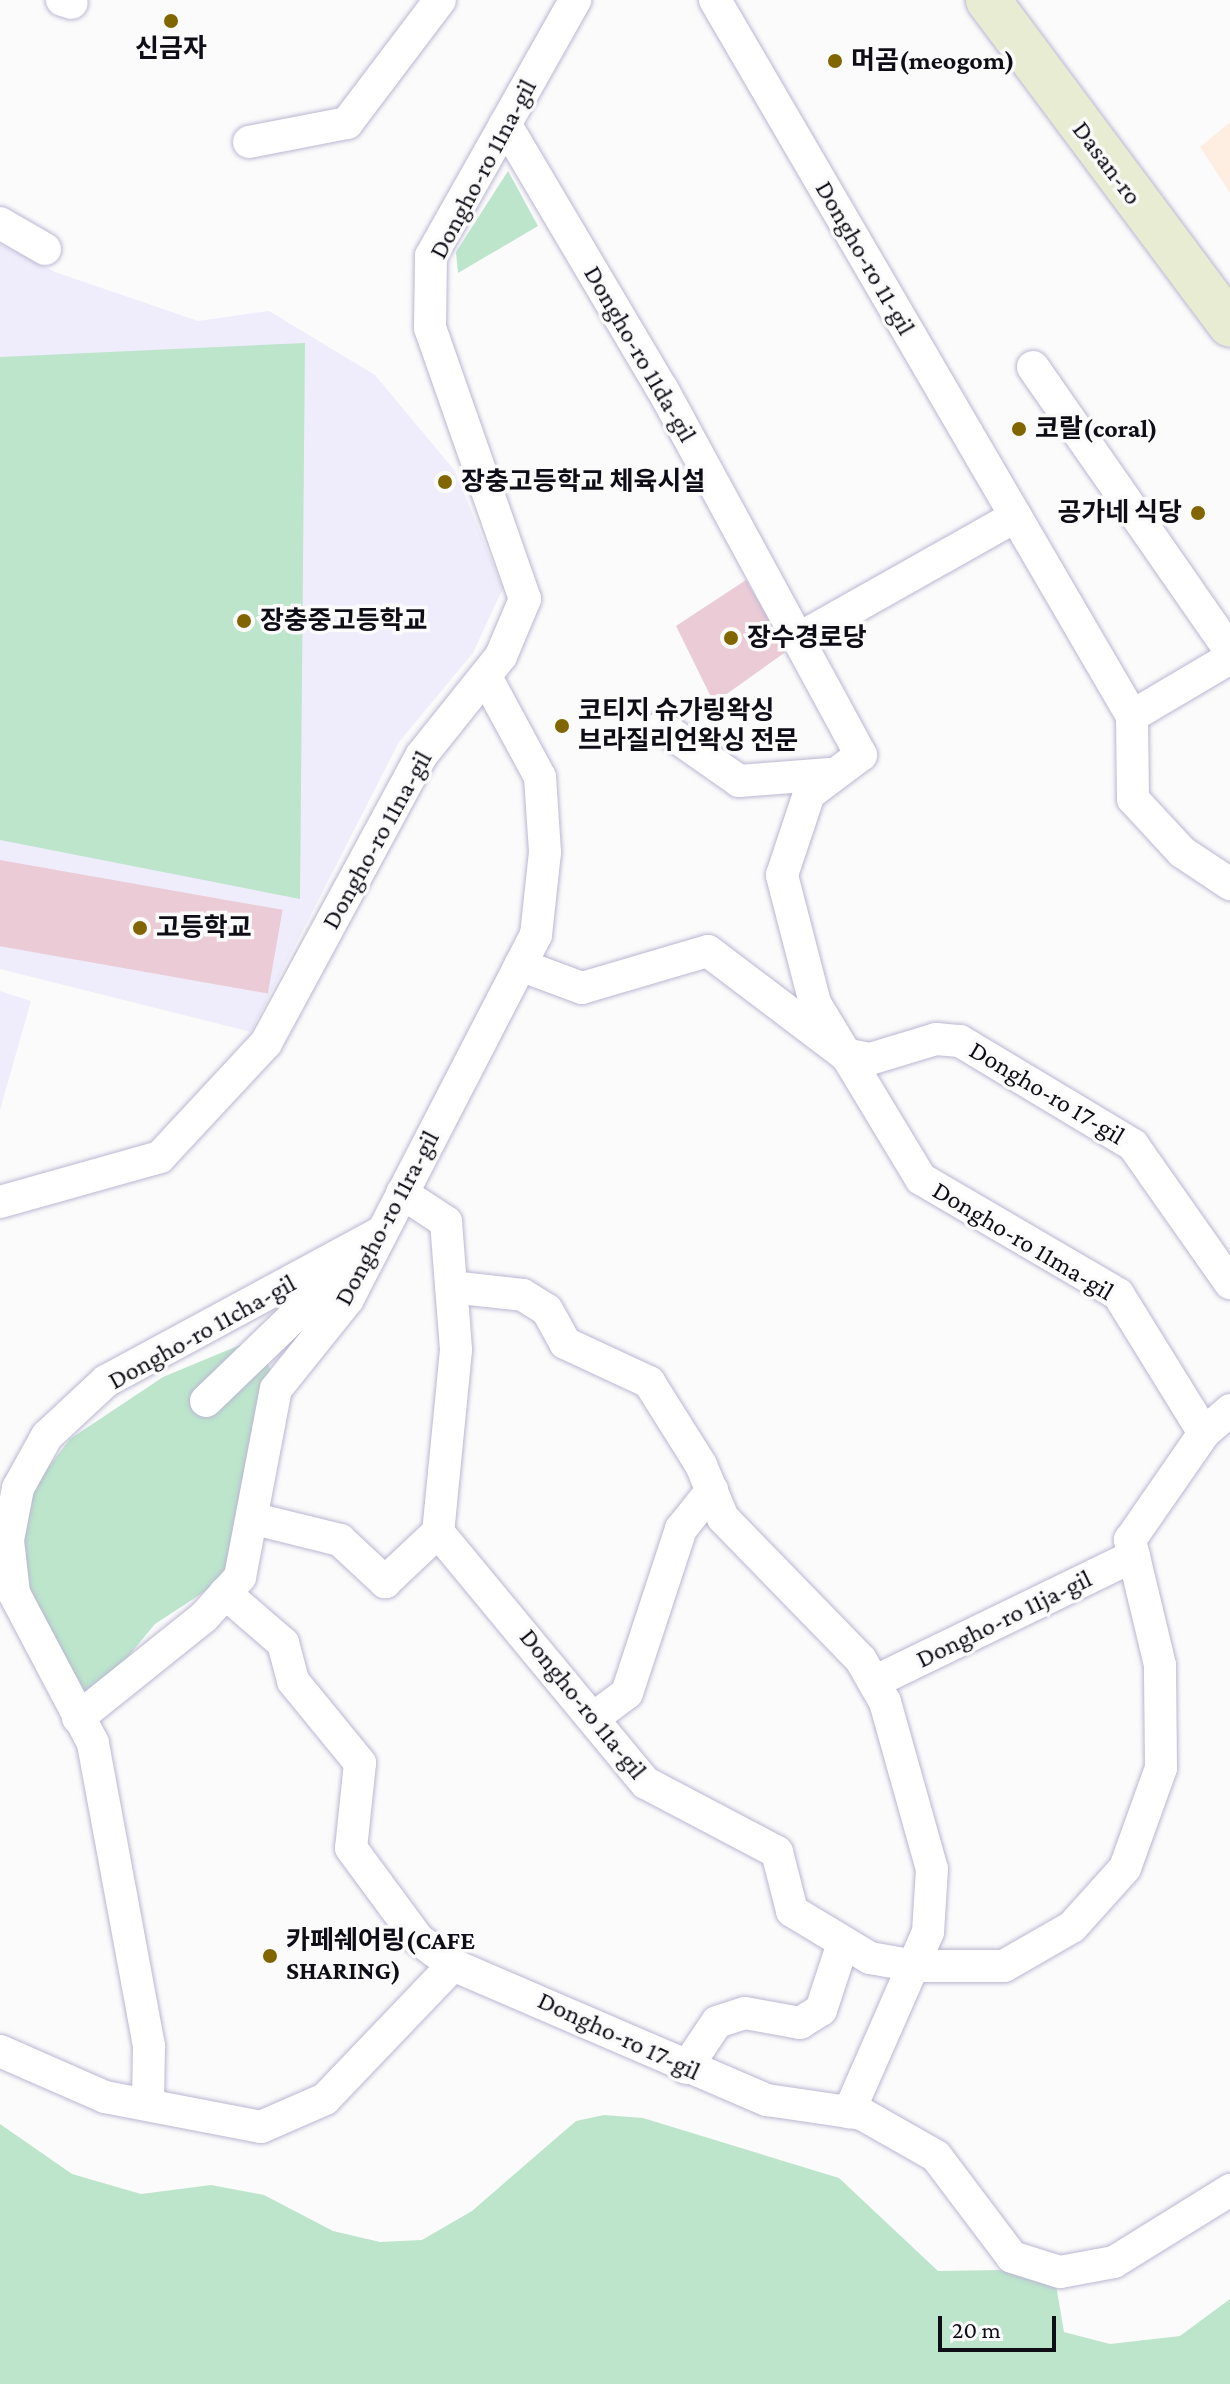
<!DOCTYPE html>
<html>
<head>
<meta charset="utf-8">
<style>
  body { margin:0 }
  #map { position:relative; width:1230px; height:2384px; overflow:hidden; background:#fbfbfb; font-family:"Crimson Pro","Noto Sans KR",serif }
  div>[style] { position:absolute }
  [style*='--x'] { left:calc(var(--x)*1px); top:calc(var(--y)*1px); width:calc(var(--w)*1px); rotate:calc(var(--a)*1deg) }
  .built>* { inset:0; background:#efedfb }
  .medical>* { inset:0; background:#fdeee1 }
  .green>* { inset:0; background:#bce5cc }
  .building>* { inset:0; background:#ebcbd6; transform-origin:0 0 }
  .roads { filter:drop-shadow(0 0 2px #bbb6d2) drop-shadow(0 0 2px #bbb6d2) }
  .street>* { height:32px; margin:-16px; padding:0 16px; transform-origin:16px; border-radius:16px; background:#fff }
  .secondary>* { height:44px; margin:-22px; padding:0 22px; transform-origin:22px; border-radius:22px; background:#e7ecd2 }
  .dots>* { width:22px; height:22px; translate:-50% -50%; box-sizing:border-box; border:4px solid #fbfbfb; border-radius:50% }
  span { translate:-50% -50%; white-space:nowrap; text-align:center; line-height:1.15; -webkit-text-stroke:7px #fbfbfb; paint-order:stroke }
  .poi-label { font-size:26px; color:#0f0e17; font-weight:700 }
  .left { translate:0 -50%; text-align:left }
  .right { translate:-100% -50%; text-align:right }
  .street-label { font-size:26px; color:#0f0e17 }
  .scale { position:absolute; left:938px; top:2316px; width:118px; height:36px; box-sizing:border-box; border:4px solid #0f0e17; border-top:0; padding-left:10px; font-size:24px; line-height:28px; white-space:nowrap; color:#0f0e17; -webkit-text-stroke:6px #fbfbfb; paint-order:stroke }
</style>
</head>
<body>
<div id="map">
  <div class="built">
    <i style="clip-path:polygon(0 244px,55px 272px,198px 321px,269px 311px,375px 375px,455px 471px,503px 588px,473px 653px,399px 742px,251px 1032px,0 969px)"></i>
    <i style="clip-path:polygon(0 991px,31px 1001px,0 1110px)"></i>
  </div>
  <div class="medical">
    <i style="clip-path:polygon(1230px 122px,1230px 193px,1200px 147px)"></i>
  </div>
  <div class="green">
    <i style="clip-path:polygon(508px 171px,538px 226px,458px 273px,456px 252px)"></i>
    <i style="clip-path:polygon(305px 343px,300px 899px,0 840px,0 357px)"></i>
    <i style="clip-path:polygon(252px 1340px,274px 1375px,230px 1575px,155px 1624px,116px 1671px,79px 1698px,28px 1586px,20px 1536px,36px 1483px,70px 1439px,163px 1377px)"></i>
    <i style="clip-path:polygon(604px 2115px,643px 2118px,839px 2178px,938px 2271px,1002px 2270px,1056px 2285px,1064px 2332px,1110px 2344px,1180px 2336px,1230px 2299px,1230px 2384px,0 2384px,0 2124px,72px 2174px,141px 2194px,211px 2185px,264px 2195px,333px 2231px,380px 2242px,422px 2240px,472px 2211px,576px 2121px)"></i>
  </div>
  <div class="building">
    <i style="clip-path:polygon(746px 580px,787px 651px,714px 703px,676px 626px)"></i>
    <i style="left:0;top:860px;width:287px;height:85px;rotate:10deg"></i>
  </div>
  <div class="roads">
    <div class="street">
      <i style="--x:62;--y:0;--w:10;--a:17"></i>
      <i style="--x:715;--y:0;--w:829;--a:59.78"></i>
      <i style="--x:1132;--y:716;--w:83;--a:89.3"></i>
      <i style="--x:1133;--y:799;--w:72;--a:47.2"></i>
      <i style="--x:1182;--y:852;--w:58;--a:33.7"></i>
      <i style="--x:249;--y:142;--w:100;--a:-11"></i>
      <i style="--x:347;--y:123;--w:154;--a:-52.9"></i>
      <i style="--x:0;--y:223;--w:52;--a:30"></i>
      <i style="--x:1033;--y:367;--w:345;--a:55.2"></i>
      <i style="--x:798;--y:639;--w:250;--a:-29.4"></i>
      <i style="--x:1132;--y:716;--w:114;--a:-30.6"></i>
      <i style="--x:662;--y:727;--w:94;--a:35"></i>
      <i style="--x:739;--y:781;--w:91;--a:-4.4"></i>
      <i style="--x:520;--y:965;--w:66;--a:20.4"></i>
      <i style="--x:582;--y:988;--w:131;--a:-16.4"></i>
      <i style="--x:708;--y:951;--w:171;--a:37.1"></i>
      <i style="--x:844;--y:1054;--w:26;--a:11"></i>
      <i style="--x:870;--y:1059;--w:69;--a:-16.9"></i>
      <i style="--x:936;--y:1039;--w:24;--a:5"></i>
      <i style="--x:960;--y:1041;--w:202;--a:31"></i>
      <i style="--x:1133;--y:1145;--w:169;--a:54.9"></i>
      <i style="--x:402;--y:1193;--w:53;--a:33.4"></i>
      <i style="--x:446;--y:1222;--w:128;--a:85.5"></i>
      <i style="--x:456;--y:1350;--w:183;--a:95.6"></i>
      <i style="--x:438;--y:1532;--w:326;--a:50.4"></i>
      <i style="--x:646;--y:1783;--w:148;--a:27.8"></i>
      <i style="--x:777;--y:1852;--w:61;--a:75.7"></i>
      <i style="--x:792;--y:1911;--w:91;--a:31.1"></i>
      <i style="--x:870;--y:1958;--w:46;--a:10.1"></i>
      <i style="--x:915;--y:1966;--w:89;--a:0"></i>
      <i style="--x:1004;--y:1966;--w:78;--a:-29.8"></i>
      <i style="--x:1072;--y:1927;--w:79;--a:-48.1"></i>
      <i style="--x:1125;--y:1868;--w:106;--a:-70.2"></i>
      <i style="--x:1161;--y:1768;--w:103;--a:-90.6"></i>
      <i style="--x:1160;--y:1665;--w:129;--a:-103.5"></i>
      <i style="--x:1130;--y:1540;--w:130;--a:-55.3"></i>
      <i style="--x:1204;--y:1433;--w:163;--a:-121.7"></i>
      <i style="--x:1118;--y:1294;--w:228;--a:-149.7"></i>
      <i style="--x:921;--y:1179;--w:205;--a:-121.1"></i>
      <i style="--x:815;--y:1003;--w:132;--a:-104.5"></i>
      <i style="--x:782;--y:875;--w:85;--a:-71.6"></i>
      <i style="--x:809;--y:794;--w:65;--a:-36.9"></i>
      <i style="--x:861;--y:755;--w:417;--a:-118.5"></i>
      <i style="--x:662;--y:389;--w:308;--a:-120.6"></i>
      <i style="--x:0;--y:1202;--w:166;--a:-15.7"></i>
      <i style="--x:160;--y:1157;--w:156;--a:-47.1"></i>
      <i style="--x:266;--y:1043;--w:326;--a:-61.6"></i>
      <i style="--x:421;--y:756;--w:128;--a:-51.3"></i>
      <i style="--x:501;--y:656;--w:62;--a:-67.2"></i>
      <i style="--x:525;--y:599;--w:287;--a:-109.3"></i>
      <i style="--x:430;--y:328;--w:72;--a:-89.2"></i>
      <i style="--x:431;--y:256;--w:294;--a:-60.6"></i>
      <i style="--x:451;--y:1287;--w:72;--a:6.3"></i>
      <i style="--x:523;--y:1295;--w:28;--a:32"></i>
      <i style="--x:547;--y:1310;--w:38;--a:61"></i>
      <i style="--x:565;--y:1343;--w:93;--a:24.9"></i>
      <i style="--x:649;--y:1382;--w:98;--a:57.9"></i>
      <i style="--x:701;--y:1465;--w:57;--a:67.5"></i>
      <i style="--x:723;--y:1518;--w:198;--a:45.8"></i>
      <i style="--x:861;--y:1660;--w:48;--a:60.3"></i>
      <i style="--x:885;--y:1702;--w:173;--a:74.3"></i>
      <i style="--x:932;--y:1869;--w:63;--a:93.6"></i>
      <i style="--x:928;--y:1932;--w:197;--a:113.7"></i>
      <i style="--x:206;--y:1401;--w:154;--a:-43.9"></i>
      <i style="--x:317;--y:1294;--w:38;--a:-65"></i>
      <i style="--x:1204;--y:1433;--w:35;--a:-41"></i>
      <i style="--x:255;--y:1519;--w:88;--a:13.9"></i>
      <i style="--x:340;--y:1540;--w:62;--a:43"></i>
      <i style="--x:385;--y:1582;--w:73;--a:-43.3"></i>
      <i style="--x:225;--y:1593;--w:77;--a:40.8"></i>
      <i style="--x:283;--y:1643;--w:39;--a:75"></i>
      <i style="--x:293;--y:1681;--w:106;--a:50.7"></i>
      <i style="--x:360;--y:1763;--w:85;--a:96"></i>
      <i style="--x:351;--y:1848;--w:113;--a:53.6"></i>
      <i style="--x:418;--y:1939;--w:44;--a:36.6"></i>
      <i style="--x:874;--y:1682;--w:289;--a:-25.9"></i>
      <i style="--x:595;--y:1717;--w:40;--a:-37"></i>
      <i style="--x:627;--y:1693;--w:173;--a:-71.8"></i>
      <i style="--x:681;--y:1529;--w:50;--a:-51.5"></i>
      <i style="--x:78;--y:1718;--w:161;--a:-38.7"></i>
      <i style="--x:204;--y:1617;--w:54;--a:-48"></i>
      <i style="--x:240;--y:1577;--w:191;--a:-79.2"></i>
      <i style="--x:276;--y:1389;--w:115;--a:-51.3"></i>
      <i style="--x:348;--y:1299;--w:410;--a:-62.7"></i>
      <i style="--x:536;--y:935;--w:83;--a:-83.8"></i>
      <i style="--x:545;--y:852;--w:75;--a:-93.8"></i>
      <i style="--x:540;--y:777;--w:114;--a:-118.4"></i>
      <i style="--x:0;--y:2051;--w:115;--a:23.7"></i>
      <i style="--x:105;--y:2097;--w:159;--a:10.9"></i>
      <i style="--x:261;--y:2127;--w:70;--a:-23.6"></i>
      <i style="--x:325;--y:2099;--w:185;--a:-46.3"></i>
      <i style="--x:453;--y:1965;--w:342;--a:23.3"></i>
      <i style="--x:767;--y:2100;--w:96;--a:8.4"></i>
      <i style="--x:862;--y:2114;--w:85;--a:29.6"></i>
      <i style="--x:936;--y:2156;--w:126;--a:53"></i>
      <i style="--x:1012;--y:2257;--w:50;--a:17.4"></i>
      <i style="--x:1060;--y:2272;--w:55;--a:-10.5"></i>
      <i style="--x:1114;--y:2262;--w:137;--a:-31.8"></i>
      <i style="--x:686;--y:2068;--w:55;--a:-56"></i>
      <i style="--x:717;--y:2022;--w:29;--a:-18"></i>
      <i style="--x:745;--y:2013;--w:56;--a:10.3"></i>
      <i style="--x:800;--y:2023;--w:25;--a:-32"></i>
      <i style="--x:821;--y:2010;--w:71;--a:-71.8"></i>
      <i style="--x:148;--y:2103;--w:57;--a:-89"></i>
      <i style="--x:149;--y:2046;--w:308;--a:-100.5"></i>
      <i style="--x:93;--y:1743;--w:170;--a:-117.8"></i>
      <i style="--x:14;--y:1593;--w:53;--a:-96.5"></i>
      <i style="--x:8;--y:1540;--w:53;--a:-79.1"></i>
      <i style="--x:18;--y:1488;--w:60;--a:-60.9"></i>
      <i style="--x:47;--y:1436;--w:81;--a:-43"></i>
      <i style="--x:106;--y:1381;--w:313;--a:-28.4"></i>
    </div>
    <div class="secondary">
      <i style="--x:988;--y:0;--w:405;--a:53.3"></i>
    </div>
  </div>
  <div class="dots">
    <i style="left:171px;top:21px;background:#816600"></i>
    <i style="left:835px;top:61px;background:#816600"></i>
    <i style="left:1019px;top:429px;background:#816600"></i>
    <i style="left:445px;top:482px;background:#816600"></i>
    <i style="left:1198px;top:513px;background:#816600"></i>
    <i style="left:244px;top:621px;background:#816600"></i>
    <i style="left:731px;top:638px;background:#816600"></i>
    <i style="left:562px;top:726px;background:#816600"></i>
    <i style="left:140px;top:928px;background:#816600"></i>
    <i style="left:270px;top:1956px;background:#816600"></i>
  </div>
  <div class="poi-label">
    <span style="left:171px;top:49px">신금자</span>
    <span class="left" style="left:851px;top:61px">머곰(meogom)</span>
    <span class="left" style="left:1035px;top:429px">코랄(coral)</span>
    <span class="left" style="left:461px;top:482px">장충고등학교 체육시설</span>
    <span class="right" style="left:1182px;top:513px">공가네 식당</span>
    <span class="left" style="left:260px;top:621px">장충중고등학교</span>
    <span class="left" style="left:747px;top:638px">장수경로당</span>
    <span class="left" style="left:578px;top:726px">코티지 슈가링왁싱<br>브라질리언왁싱 전문</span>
    <span class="left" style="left:156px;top:928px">고등학교</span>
    <span class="left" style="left:286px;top:1956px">카페쉐어링(CAFE<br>SHARING)</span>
  </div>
  <div class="street-label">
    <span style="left:1107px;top:163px;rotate:53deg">Dasan-ro</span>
    <span style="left:483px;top:169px;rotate:-62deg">Dongho-ro 11na-gil</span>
    <span style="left:865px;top:258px;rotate:60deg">Dongho-ro 11-gil</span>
    <span style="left:640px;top:354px;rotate:60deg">Dongho-ro 11da-gil</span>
    <span style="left:377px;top:840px;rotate:-61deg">Dongho-ro 11na-gil</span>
    <span style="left:1047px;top:1093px;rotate:31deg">Dongho-ro 17-gil</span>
    <span style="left:387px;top:1218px;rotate:-62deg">Dongho-ro 11ra-gil</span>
    <span style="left:1023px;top:1241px;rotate:31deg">Dongho-ro 11ma-gil</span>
    <span style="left:202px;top:1332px;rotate:-29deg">Dongho-ro 11cha-gil</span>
    <span style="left:1004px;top:1619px;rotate:-26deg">Dongho-ro 11ja-gil</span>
    <span style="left:583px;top:1704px;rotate:51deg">Dongho-ro 11a-gil</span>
    <span style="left:619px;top:2036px;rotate:25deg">Dongho-ro 17-gil</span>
  </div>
  <div class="scale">20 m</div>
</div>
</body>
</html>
